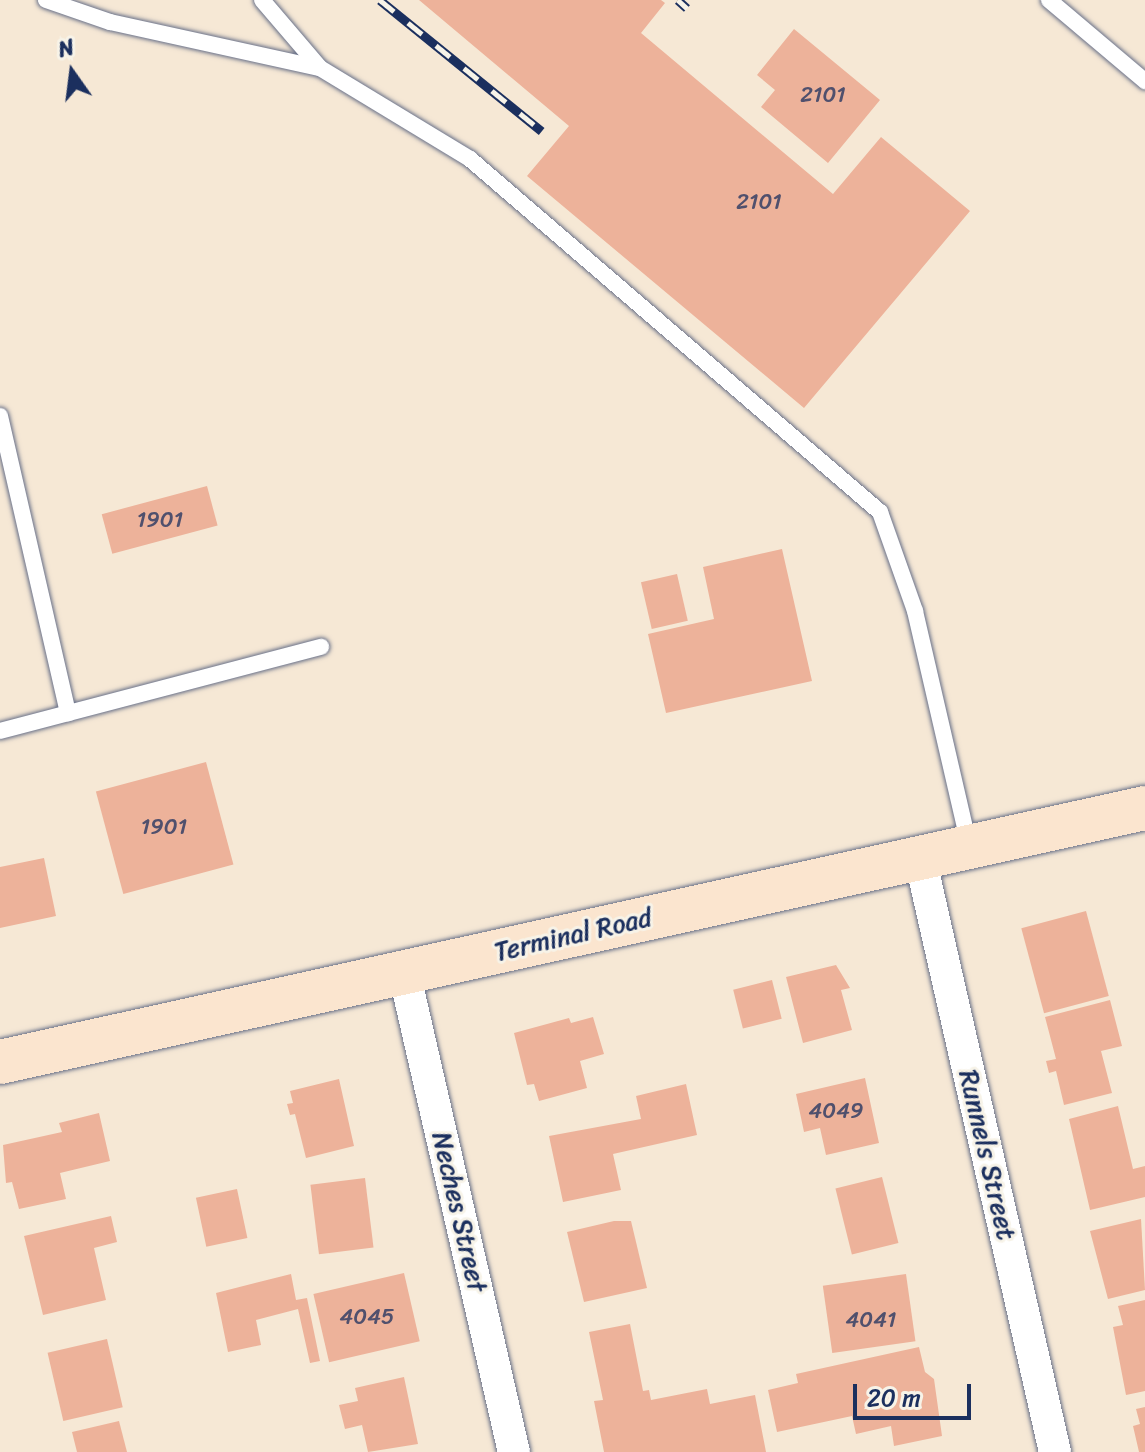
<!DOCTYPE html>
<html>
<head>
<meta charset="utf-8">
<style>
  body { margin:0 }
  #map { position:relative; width:1145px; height:1452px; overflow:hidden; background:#f6e8d5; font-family:Sriracha,sans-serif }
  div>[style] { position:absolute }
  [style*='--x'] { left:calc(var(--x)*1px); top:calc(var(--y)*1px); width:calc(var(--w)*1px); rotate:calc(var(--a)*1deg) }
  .building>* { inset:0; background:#edb29a; transform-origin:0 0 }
  .roads { filter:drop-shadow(0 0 2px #687088) drop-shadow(0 0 2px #687088) }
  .service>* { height:16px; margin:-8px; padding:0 8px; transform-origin:8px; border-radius:8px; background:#fff }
  .minor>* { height:32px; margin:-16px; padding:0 16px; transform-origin:16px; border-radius:16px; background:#fff }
  .secondary>* { height:44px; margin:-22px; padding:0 22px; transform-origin:22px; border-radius:22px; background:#fbe5cf }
  .rail>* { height:9px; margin-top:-4.5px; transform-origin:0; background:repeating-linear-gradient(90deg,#f7f3e8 0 18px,#1b2f5e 0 36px); box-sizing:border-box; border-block:2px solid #1b2f5e }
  span { translate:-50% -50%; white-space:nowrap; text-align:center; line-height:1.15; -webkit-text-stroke:6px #f7f3e8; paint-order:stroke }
  .number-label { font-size:22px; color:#50506d }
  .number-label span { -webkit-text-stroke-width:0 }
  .street-label { font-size:26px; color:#1b2f5e }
  .north { position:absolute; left:32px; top:32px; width:80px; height:80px; -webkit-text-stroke:6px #f7f3e8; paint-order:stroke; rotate:346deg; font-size:22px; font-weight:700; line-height:32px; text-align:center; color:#1b2f5e }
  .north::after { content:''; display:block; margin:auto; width:28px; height:36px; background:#1b2f5e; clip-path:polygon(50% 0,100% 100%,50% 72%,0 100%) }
  .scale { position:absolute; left:853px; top:1384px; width:118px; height:36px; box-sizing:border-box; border:4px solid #1b2f5e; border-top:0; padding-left:10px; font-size:24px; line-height:28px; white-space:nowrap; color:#1b2f5e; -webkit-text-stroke:6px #f7f3e8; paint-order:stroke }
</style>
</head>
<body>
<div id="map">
  <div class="building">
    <i style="clip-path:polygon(419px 0,661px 0,665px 3px,641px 33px,833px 194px,881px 137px,970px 211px,804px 408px,527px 176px,569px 126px)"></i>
    <i style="clip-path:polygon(794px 29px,880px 100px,828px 163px,761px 107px,775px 90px,757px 75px)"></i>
    <i style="left:207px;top:486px;width:41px;height:109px;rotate:75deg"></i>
    <i style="clip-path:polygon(782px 549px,812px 681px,666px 713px,648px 634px,714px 619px,703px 567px)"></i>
    <i style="left:677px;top:574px;width:48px;height:37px;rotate:77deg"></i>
    <i style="left:206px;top:762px;width:106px;height:114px;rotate:75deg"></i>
    <i style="clip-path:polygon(44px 858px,56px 916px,0 928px,0 867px)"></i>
    <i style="left:1086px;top:911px;width:88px;height:67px;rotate:75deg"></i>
    <i style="clip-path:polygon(836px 965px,850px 988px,841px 990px,852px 1030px,803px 1043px,786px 977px)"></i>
    <i style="left:772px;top:980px;width:40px;height:40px;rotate:76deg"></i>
    <i style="clip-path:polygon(1110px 1000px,1122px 1046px,1101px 1051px,1112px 1093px,1064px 1105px,1056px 1071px,1049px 1073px,1046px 1061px,1056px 1059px,1045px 1017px)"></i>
    <i style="clip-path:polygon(593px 1017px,604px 1054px,580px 1061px,587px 1088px,539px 1101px,534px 1084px,527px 1085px,514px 1033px,569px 1018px,571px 1023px)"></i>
    <i style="clip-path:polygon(865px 1078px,879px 1143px,826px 1155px,820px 1128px,804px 1132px,796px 1094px)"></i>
    <i style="clip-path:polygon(339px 1079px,354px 1146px,306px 1158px,295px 1114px,290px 1115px,287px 1104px,293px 1103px,290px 1091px)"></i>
    <i style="clip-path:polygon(686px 1084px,697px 1135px,613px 1154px,621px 1190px,563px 1202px,549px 1136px,641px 1119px,636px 1096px)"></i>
    <i style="clip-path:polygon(1118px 1106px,1133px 1169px,1145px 1166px,1145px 1197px,1090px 1210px,1069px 1119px)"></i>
    <i style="clip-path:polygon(99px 1113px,110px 1161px,60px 1173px,66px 1199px,19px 1209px,12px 1182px,6px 1183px,3px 1145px,62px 1132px,59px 1123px)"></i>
    <i style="left:882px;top:1177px;width:68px;height:48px;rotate:76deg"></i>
    <i style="left:365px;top:1178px;width:70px;height:55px;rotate:83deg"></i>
    <i style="left:237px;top:1189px;width:50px;height:42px;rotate:78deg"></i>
    <i style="clip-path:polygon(111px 1216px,117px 1242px,94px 1248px,106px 1300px,43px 1315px,24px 1236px)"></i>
    <i style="clip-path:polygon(1141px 1219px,1145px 1290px,1108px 1299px,1090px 1231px)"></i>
    <i style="clip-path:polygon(614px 1221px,631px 1221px,647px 1288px,584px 1302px,567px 1232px)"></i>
    <i style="left:404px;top:1273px;width:70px;height:93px;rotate:77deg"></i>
    <i style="clip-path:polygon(291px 1274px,296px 1300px,307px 1298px,320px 1361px,310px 1363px,298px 1309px,256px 1320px,261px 1345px,228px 1352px,216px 1293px)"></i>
    <i style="left:906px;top:1274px;width:68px;height:84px;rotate:82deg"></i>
    <i style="clip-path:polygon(1145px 1300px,1145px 1391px,1126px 1395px,1113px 1327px,1123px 1325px,1118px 1306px)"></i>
    <i style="clip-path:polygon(630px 1324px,643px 1391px,649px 1390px,651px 1400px,707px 1389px,710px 1404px,755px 1395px,766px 1452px,604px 1452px,594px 1401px,603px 1400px,589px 1332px)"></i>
    <i style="left:107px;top:1339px;width:70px;height:61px;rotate:77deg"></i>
    <i style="clip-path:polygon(919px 1347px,925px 1372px,934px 1379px,942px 1436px,894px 1446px,891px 1426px,856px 1434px,852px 1416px,777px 1432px,768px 1390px,798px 1383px,796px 1374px)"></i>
    <i style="clip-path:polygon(404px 1377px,418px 1444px,368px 1452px,362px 1425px,345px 1429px,339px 1405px,358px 1401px,355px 1388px)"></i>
    <i style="clip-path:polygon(1145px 1407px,1145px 1452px,1139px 1452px,1133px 1426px,1140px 1424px,1136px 1409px)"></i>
    <i style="clip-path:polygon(119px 1421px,127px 1452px,77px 1452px,72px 1432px)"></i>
  </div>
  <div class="roads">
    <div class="service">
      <i style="--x:46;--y:0;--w:68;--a:19"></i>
      <i style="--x:110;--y:22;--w:215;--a:12.4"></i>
      <i style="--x:262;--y:0;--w:89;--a:49.5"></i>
      <i style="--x:320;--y:68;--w:175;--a:31.2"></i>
      <i style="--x:470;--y:159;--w:541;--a:40.73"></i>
      <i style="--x:880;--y:512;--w:105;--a:70.5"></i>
      <i style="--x:915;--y:611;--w:240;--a:77"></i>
      <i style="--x:1049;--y:0;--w:126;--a:40.2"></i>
      <i style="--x:0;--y:416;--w:305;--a:77.1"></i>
      <i style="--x:0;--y:731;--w:332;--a:-14.7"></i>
    </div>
    <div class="minor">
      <i style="--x:920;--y:858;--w:609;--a:77.2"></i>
      <i style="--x:404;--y:972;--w:492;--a:77.1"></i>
    </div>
    <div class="secondary">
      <i style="--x:0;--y:1062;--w:1173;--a:-12.51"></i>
    </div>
  </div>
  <div class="rail">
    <i style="--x:380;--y:0;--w:208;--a:39"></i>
    <i style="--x:678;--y:0;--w:12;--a:42"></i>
  </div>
  <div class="number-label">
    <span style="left:823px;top:95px">2101</span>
    <span style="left:759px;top:202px">2101</span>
    <span style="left:160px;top:520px">1901</span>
    <span style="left:164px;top:827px">1901</span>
    <span style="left:836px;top:1111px">4049</span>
    <span style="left:367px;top:1317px">4045</span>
    <span style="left:871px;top:1320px">4041</span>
  </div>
  <div class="street-label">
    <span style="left:573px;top:935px;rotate:-13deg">Terminal Road</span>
    <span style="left:987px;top:1155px;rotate:77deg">Runnels Street</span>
    <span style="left:459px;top:1212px;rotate:77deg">Neches Street</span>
  </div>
  <div class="north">N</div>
  <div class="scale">20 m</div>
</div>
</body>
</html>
